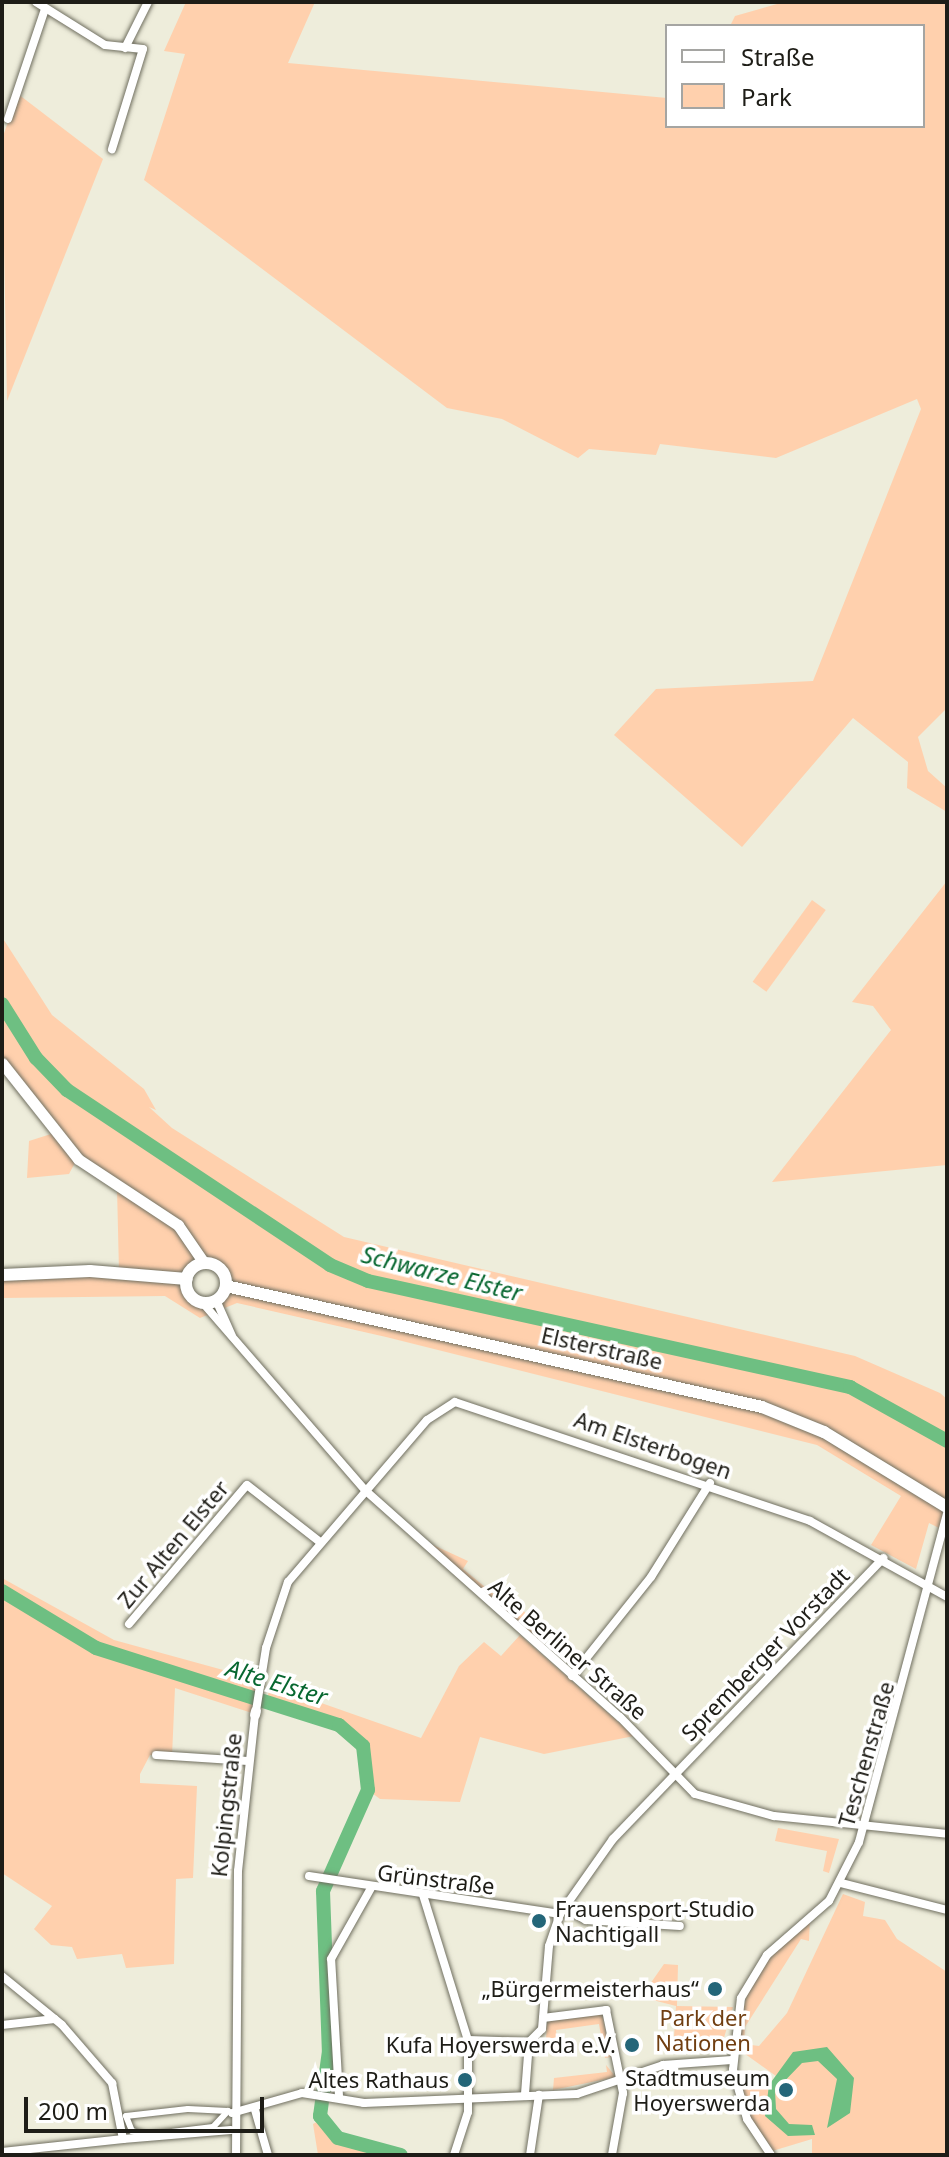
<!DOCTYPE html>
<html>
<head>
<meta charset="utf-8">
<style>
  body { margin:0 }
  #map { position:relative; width:949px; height:2157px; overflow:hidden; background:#eeeddb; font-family:"Noto Sans",sans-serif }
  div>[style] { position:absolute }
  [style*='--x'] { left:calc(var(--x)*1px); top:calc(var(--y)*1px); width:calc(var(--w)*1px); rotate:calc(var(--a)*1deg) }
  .green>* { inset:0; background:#ffd0ad; transform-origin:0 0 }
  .water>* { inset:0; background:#6ebf82 }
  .river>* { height:14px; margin:-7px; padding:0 7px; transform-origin:7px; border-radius:7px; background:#6ebf82 }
  .roads { filter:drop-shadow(0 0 2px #706f60) drop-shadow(0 0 2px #706f60) }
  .pedestrian>* { height:6px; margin:-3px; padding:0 3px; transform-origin:3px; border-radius:3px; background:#fff }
  .minor>* { height:8px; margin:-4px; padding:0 4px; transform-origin:4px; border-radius:4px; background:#fff }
  .tertiary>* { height:10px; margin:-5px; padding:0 5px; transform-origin:5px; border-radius:5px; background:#fff }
  .secondary>* { height:11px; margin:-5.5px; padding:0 5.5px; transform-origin:5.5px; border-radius:5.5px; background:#fff }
  .primary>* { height:12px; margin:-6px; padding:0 6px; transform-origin:6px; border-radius:6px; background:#fff }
  .primary>.ring { margin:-6px; padding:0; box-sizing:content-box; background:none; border:12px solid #fff; border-radius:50% }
  .dots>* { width:22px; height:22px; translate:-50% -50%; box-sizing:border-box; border:4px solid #fff; border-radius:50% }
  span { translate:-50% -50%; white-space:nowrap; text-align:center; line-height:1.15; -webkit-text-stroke:7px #fff; paint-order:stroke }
  .street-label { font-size:22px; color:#1e1d17 }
  .poi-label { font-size:22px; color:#1e1d17 }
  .left { translate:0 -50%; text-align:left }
  .right { translate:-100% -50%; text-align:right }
  .park-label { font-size:22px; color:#703e11 }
  .water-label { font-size:24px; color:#076730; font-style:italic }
  .frame { position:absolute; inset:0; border:4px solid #1e1d17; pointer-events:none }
  .legend { position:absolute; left:665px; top:24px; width:260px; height:104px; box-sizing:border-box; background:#fff; border:2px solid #a5a5a2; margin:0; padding:10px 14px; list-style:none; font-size:24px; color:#1e1d17 }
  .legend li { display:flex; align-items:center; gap:16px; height:40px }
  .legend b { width:40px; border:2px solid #a5a5a2 }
  .scale { position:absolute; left:24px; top:2097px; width:240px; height:36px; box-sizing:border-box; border:4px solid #1e1d17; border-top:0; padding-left:10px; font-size:24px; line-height:28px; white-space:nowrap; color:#1e1d17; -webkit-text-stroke:6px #fff; paint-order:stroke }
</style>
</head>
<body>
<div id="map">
  <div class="green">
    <i style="clip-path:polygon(186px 2px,315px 2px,288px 63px,667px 98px,667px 126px,923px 126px,923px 26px,730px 26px,735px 16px,784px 2px,947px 2px,947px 708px,918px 737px,928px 771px,947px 788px,947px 812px,907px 788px,908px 762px,853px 718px,742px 847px,614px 735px,656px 689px,813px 681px,921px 409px,917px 399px,776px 458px,660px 444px,656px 455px,589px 449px,578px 458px,502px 419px,447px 408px,144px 180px,185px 54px,164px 51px)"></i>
    <i style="clip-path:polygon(18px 94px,103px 159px,7px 401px,2px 139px)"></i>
    <i style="clip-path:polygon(947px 881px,947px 1165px,772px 1182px,891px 1030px,873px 1006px,852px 1002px)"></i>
    <i style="left:812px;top:900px;width:17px;height:101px;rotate:36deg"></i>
    <i style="clip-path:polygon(evenodd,2px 937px,52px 1015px,144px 1089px,156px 1110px,149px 1107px,172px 1128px,344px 1237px,855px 1356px,940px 1393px,947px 1399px,947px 1532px,929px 1523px,916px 1569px,871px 1545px,901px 1496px,817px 1445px,386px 1337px,237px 1303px,200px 1318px,165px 1296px,2px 1298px,2px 1276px,119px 1272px,117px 1188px,77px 1159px,69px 1174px,27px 1178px,29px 1141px,51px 1134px,2px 1063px,2px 937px,208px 1262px,223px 1270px,227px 1286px,215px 1301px,202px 1303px,186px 1279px,208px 1262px)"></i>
    <i style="clip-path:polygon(431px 1544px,468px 1561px,463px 1569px,507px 1605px,514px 1599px,543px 1635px,547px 1655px)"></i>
    <i style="clip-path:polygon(2px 1578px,114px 1640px,260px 1680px,255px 1714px,175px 1688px,172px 1756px,150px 1755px,140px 1774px,140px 1783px,197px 1786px,193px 1878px,176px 1879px,174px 1964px,126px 1968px,122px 1954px,77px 1959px,72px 1947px,51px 1945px,34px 1929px,52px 1906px,2px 1873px)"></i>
    <i style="clip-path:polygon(520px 1635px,634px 1736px,544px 1754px,480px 1737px,460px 1802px,380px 1799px,368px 1790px,367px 1753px,352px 1733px,267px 1700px,270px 1685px,421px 1738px,459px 1666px,484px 1642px,501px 1656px)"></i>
    <i style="clip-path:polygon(778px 1828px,839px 1839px,829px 1873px,823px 1871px,827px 1851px,775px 1841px)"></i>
    <i style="clip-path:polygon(843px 1894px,865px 1902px,863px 1916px,885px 1920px,897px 1939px,947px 1972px,947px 2155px,812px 2155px,812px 2139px,769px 2152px,748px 2119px,742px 2081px,758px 2075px,769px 2085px,776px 2076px,734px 2046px,752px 1975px,810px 1918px,809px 1941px,801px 1939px,745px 2027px,744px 2044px,759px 2046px,787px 2013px)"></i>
    <i style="clip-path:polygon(664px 1964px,678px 1965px,677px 2006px,733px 2007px,721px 2048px,673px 2053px,676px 2006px,641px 1997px)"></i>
    <i style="clip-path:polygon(602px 2014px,611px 2057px,605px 2058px,599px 2024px,556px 2030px,557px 2038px,546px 2040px,547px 2021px)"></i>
    <i style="clip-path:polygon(606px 2065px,616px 2077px,553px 2090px,554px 2078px,607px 2072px)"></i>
    <i style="clip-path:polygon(320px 2120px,337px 2141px,390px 2155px,318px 2155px,313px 2124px)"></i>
  </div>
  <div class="water">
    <i style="clip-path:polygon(827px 2047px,854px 2078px,850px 2113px,827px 2128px,837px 2079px,818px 2061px,802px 2063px,775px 2091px,776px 2109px,789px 2124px,812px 2125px,815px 2135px,788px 2136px,765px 2116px,769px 2085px,793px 2052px)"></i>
  </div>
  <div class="river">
    <i style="--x:2;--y:1004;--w:64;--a:57.8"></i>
    <i style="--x:36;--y:1058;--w:45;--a:45.9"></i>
    <i style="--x:67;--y:1090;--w:316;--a:33.6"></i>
    <i style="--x:330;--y:1265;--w:41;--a:22.8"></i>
    <i style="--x:368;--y:1281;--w:494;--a:12.4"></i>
    <i style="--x:850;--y:1387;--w:111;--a:29.1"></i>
    <i style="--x:2;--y:1591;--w:110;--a:31.2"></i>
    <i style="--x:96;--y:1648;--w:255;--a:17.6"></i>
    <i style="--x:339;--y:1725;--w:32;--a:41"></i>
    <i style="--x:363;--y:1746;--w:44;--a:83.5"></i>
    <i style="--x:368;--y:1790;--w:111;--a:114"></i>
    <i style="--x:323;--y:1891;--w:160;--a:87.9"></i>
    <i style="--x:329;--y:2051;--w:66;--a:97.9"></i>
    <i style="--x:320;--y:2116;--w:28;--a:51"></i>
    <i style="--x:338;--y:2138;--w:65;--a:15.1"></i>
  </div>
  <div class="roads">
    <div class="pedestrian">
      <i style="--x:188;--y:2109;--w:40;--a:2.9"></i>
      <i style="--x:228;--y:2111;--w:22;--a:133"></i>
      <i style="--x:213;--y:2127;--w:67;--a:173.2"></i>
      <i style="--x:146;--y:2135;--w:15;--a:-164"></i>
      <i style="--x:132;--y:2131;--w:16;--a:-112"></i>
      <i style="--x:126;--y:2116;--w:62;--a:-6.4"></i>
    </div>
    <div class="minor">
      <i style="--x:36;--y:2;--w:81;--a:31.9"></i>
      <i style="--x:105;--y:45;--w:38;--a:6"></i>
      <i style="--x:143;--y:49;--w:105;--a:107.2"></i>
      <i style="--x:125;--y:48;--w:51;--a:-63.4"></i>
      <i style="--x:8;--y:119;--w:116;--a:-71.4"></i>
      <i style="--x:216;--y:1300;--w:39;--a:66"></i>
      <i style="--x:202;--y:1302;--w:250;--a:49.1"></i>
      <i style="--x:366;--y:1491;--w:340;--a:41.7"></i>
      <i style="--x:620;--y:1717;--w:107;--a:45.8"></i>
      <i style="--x:695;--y:1794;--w:82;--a:15.6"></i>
      <i style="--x:774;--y:1816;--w:174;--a:5.9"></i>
      <i style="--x:129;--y:1624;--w:182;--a:-49.7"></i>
      <i style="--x:247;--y:1485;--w:93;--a:38"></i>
      <i style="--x:572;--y:1676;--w:127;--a:-51.4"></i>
      <i style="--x:651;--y:1577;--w:111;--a:-57.9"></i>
      <i style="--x:256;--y:1711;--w:64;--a:-81"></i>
      <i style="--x:266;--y:1648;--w:70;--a:-71.6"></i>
      <i style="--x:288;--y:1582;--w:213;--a:-49.4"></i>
      <i style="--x:427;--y:1420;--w:33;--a:-33"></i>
      <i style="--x:455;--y:1402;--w:374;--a:18.5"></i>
      <i style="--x:810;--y:1521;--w:157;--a:29"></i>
      <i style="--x:156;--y:1755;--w:92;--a:3.7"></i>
      <i style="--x:309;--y:1876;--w:254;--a:8.6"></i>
      <i style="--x:841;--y:1883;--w:109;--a:14.3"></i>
      <i style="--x:423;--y:1895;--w:152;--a:72.8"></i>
      <i style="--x:565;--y:1908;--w:24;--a:30"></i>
      <i style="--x:586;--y:1920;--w:94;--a:3.7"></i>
      <i style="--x:2;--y:1976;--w:77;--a:39.2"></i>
      <i style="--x:62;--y:2025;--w:77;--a:49.2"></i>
      <i style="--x:112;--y:2083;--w:57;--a:78.9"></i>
      <i style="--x:123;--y:2139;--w:108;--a:-4.8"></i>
      <i style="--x:543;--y:2018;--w:64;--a:-7.2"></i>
      <i style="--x:606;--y:2010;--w:85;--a:78.4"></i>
      <i style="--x:623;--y:2093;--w:63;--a:100.1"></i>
      <i style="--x:2;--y:2025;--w:53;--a:-6.5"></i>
      <i style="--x:525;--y:2094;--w:52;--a:-85.6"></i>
      <i style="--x:529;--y:2042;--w:18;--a:-45"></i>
      <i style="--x:542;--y:2029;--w:83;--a:-85.2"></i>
      <i style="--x:549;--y:1946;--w:34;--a:-71"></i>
      <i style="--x:560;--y:1914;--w:92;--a:-54.8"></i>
      <i style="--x:613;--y:1839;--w:390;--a:-46.1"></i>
      <i style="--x:339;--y:2096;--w:137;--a:-93.3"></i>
      <i style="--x:331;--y:1959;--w:81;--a:-60.6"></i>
      <i style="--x:255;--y:2110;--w:47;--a:73.9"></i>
      <i style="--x:232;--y:2113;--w:73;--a:-15.9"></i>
      <i style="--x:302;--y:2093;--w:63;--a:9.2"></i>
      <i style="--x:364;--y:2103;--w:213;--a:-2.4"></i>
      <i style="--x:577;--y:2094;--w:91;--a:-18.6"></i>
      <i style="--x:663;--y:2065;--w:69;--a:-4.1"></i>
      <i style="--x:2;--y:2152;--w:122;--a:-6.1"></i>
      <i style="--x:236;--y:2155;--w:284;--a:-89.6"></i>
      <i style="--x:238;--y:1871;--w:157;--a:-83.8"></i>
      <i style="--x:454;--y:2155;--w:45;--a:-72"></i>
      <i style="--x:468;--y:2112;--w:72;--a:-90"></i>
      <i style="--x:468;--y:2040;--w:61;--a:1.9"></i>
      <i style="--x:530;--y:2155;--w:61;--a:-81.5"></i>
      <i style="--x:771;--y:2155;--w:43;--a:-123.7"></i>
      <i style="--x:747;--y:2119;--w:51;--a:-105.9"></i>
      <i style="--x:733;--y:2070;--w:72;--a:-83.7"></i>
      <i style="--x:741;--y:1998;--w:50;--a:-58.8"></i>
      <i style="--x:767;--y:1955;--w:82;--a:-41.1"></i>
      <i style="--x:829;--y:1901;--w:66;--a:-63"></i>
      <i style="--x:859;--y:1842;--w:340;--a:-75"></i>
    </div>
    <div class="tertiary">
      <i style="--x:255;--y:1715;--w:4;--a:-76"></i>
    </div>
    <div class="secondary">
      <i style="--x:2;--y:1063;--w:122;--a:51.6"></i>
      <i style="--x:78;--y:1159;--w:120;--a:33.4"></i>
      <i style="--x:178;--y:1225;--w:46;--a:55.6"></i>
    </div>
    <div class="primary">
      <i class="ring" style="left:186px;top:1263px;width:28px;height:28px"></i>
      <i style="--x:2;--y:1275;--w:88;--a:-2.6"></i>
      <i style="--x:90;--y:1271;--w:97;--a:4.7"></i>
      <i style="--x:226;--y:1286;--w:549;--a:12.72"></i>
      <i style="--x:762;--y:1407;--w:67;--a:22"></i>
      <i style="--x:824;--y:1432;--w:144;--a:31.4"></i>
    </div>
  </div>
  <div class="dots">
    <i style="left:539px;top:1921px;background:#246679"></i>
    <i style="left:715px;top:1989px;background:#246679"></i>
    <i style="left:632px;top:2045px;background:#246679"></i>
    <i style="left:465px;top:2080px;background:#246679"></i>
    <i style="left:786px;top:2090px;background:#246679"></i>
  </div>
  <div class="street-label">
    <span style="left:602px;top:1348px;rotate:13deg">Elsterstraße</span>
    <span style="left:653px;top:1445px;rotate:19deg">Am Elsterbogen</span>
    <span style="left:173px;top:1544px;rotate:-50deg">Zur Alten Elster</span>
    <span style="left:568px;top:1649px;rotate:41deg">Alte Berliner Straße</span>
    <span style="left:765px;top:1654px;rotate:-46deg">Spremberger Vorstadt</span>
    <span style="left:866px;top:1754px;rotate:-74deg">Teschenstraße</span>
    <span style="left:226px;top:1805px;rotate:-84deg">Kolpingstraße</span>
    <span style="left:436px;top:1879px;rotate:7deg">Grünstraße</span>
  </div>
  <div class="poi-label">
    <span class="left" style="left:555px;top:1921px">Frauensport-Studio<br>Nachtigall</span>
    <span class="right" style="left:699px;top:1989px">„Bürgermeisterhaus“</span>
    <span class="right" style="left:616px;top:2045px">Kufa Hoyerswerda e.V.</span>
    <span class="right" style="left:770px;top:2090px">Stadtmuseum<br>Hoyerswerda</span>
    <span class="right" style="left:449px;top:2080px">Altes Rathaus</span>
  </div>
  <div class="park-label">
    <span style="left:703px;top:2030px">Park der<br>Nationen</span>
  </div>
  <div class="water-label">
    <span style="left:442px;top:1273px;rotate:14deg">Schwarze Elster</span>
    <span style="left:277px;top:1682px;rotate:17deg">Alte Elster</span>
  </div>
  <div class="frame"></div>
  <ul class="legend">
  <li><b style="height:10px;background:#fff"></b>Straße</li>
  <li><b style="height:22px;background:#ffd0ad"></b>Park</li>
  </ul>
  <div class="scale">200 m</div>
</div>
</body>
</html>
